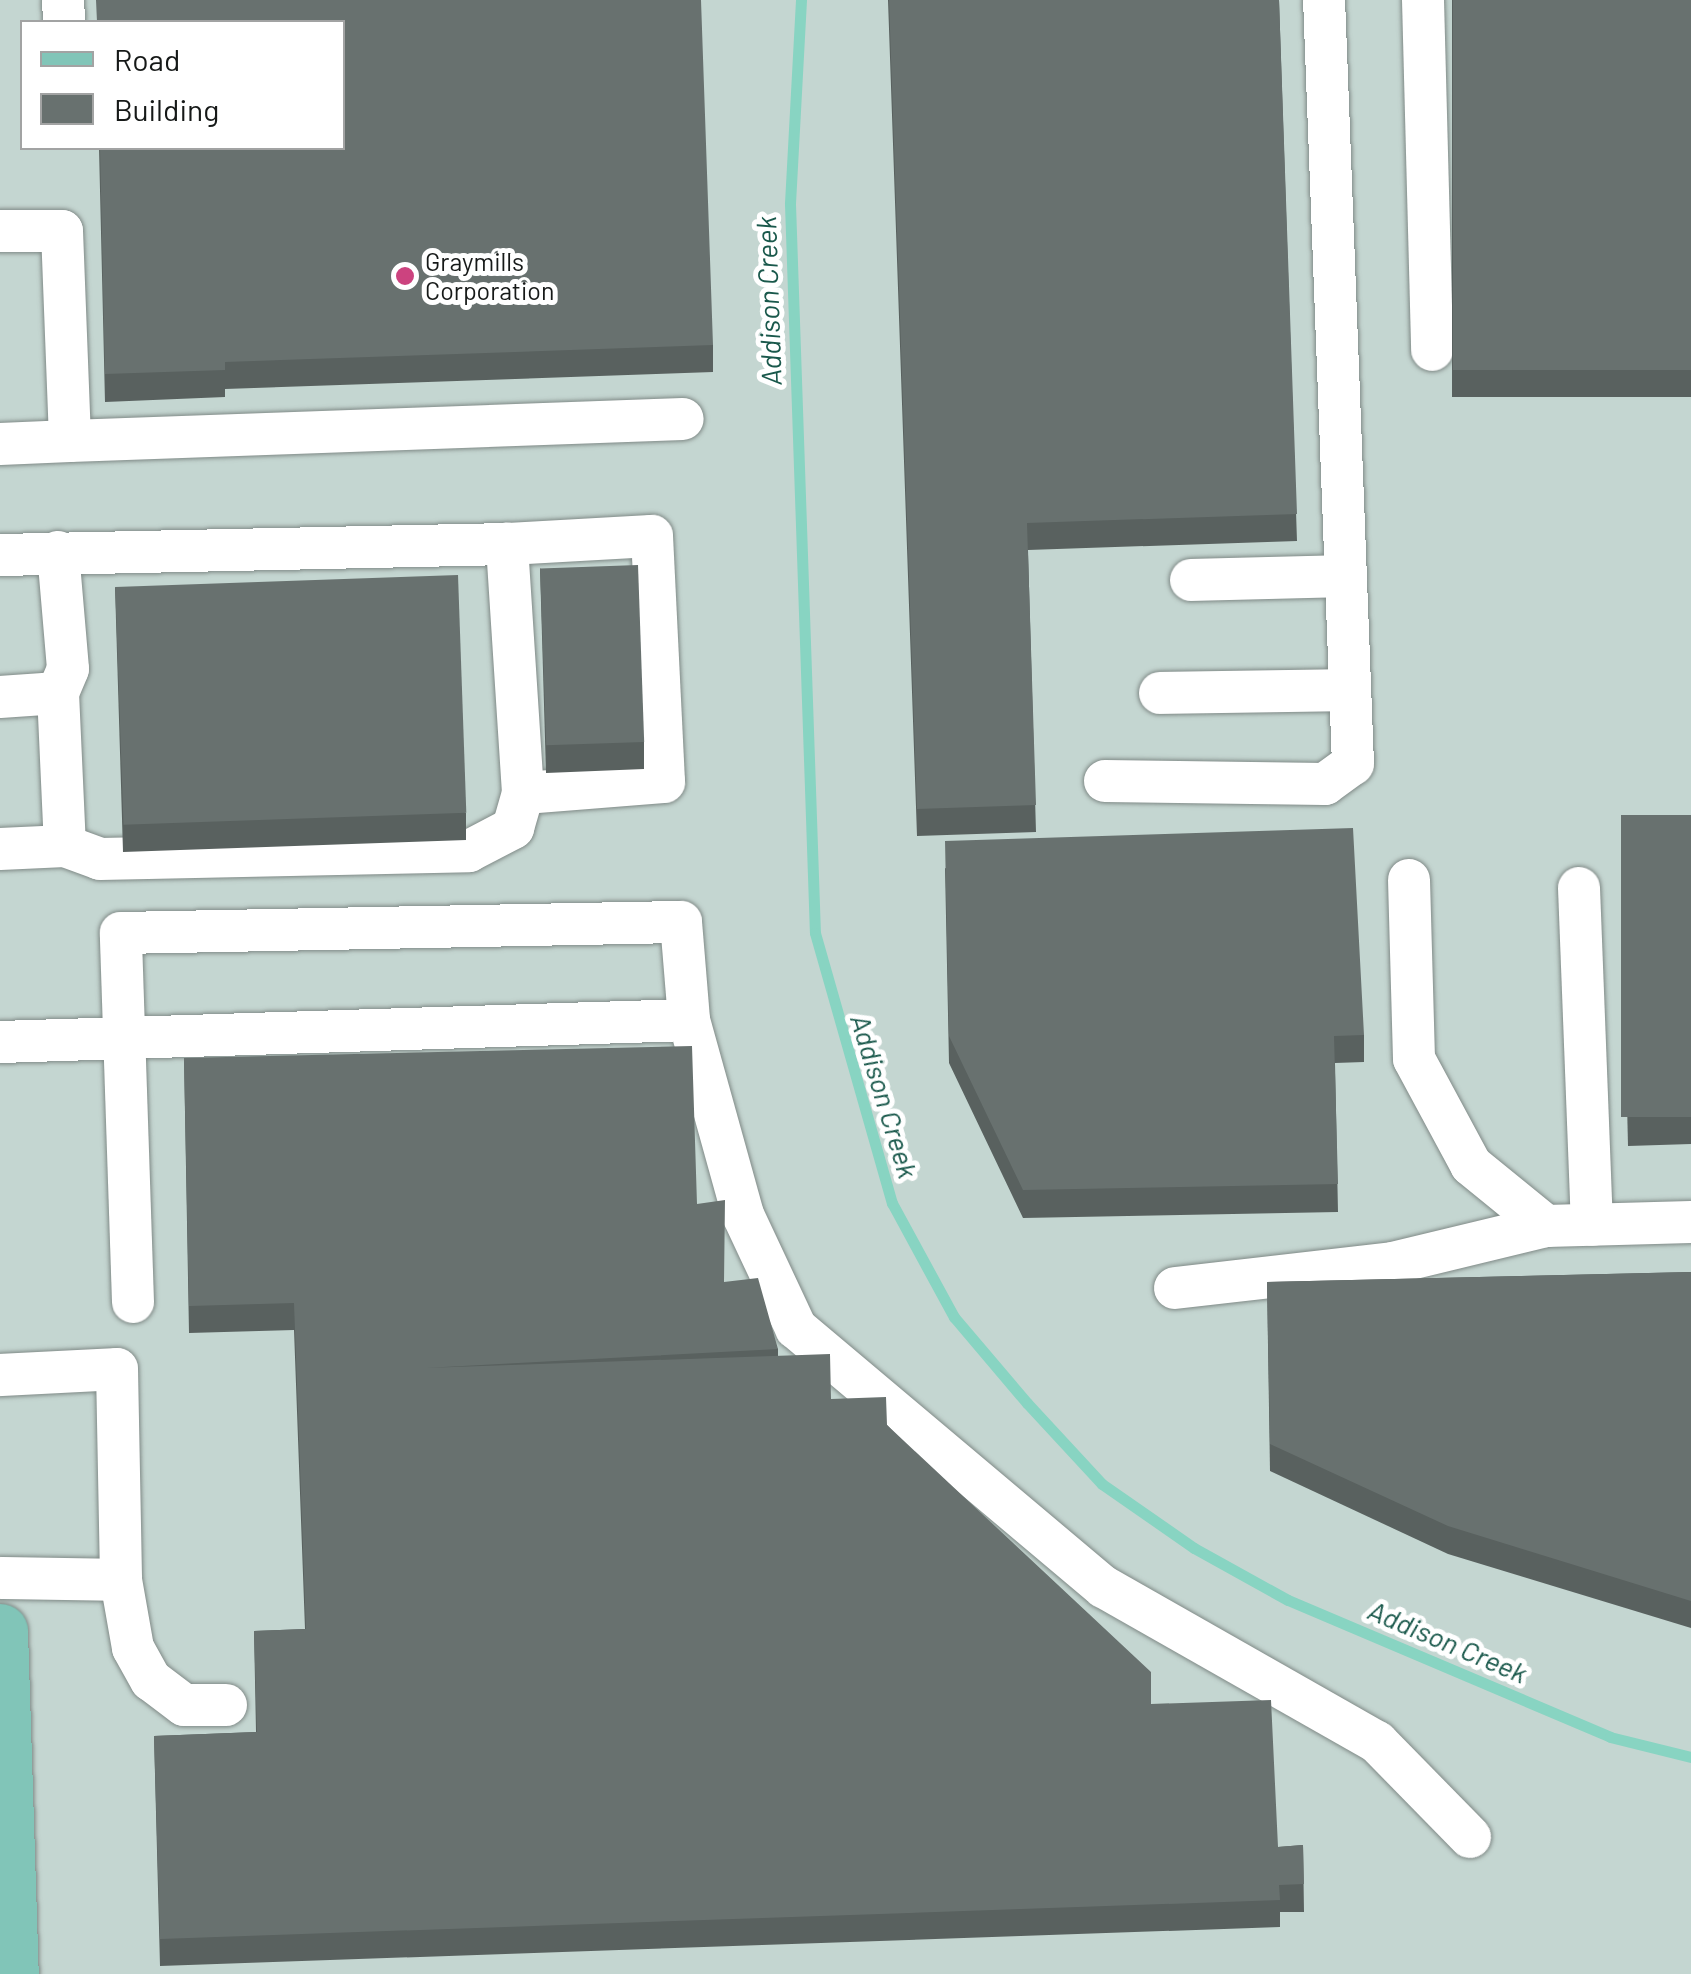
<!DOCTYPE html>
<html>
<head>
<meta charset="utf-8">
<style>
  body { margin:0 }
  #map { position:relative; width:1691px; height:1974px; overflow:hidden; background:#d8e3e0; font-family:Barlow,sans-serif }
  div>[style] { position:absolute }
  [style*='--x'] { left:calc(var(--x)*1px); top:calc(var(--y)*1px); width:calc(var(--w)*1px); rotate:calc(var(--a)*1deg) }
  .built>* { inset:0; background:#c4d6d1 }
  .stream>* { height:11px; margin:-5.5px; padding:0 5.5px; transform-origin:5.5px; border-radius:5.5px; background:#88d4c2 }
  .roads { filter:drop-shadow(0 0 2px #808a87) drop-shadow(0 0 2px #808a87) }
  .minor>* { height:42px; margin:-21px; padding:0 21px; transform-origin:21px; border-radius:21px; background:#fff }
  .major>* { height:55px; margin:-27.5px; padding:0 27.5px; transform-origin:27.5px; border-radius:27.5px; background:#81c5b8 }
  .wall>* { inset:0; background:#59615f; transform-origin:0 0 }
  .building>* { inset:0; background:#68716f; transform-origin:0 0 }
  .dots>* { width:28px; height:28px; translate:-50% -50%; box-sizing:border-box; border:5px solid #fff; border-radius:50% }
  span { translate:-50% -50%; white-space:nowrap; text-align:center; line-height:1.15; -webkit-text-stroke:10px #fff; paint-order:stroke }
  .poi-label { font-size:25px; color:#161918 }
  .left { translate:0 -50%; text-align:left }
  .water-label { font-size:28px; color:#19584b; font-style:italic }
  .legend { position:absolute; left:20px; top:20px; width:325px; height:130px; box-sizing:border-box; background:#fff; border:2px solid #a2a3a3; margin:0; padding:12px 18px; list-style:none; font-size:30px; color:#161918 }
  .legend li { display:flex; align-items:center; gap:20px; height:50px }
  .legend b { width:50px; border:2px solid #a2a3a3 }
</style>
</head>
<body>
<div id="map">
  <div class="built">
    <i style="clip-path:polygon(evenodd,0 0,1691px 0,1691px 1974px,0 1974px,0 0,22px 22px,342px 22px,342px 148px,22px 148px,22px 22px)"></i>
  </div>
  <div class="stream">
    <i style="--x:801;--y:0;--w:204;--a:93.1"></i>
    <i style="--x:790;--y:204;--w:729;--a:88.04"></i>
    <i style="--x:815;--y:933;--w:281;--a:74.1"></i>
    <i style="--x:892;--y:1203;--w:130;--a:61.5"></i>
    <i style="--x:954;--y:1317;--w:113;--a:49.7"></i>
    <i style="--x:1027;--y:1403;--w:110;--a:47.2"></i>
    <i style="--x:1102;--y:1484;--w:112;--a:34.8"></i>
    <i style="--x:1194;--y:1548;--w:107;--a:29"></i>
    <i style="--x:1288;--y:1600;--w:350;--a:23"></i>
    <i style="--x:1610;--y:1737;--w:83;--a:13.9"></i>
  </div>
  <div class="roads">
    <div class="minor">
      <i style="--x:63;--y:0;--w:22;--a:87"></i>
      <i style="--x:1423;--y:0;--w:350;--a:88.5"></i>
      <i style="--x:0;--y:231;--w:62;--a:0"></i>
      <i style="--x:62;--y:231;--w:210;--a:87.8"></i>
      <i style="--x:70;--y:441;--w:613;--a:-2.06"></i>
      <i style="--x:0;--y:444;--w:70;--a:-2.5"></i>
      <i style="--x:58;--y:552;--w:117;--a:85.1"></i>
      <i style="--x:68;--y:669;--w:26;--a:113"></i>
      <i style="--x:0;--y:555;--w:507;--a:-1.24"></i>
      <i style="--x:1191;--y:580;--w:155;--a:-1.5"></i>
      <i style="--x:1160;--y:693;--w:190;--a:-0.9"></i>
      <i style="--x:0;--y:697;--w:58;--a:-3.9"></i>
      <i style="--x:58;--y:693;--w:153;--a:87.4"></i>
      <i style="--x:65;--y:846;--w:65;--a:177.4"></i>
      <i style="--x:1105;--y:781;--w:220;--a:0.8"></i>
      <i style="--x:1325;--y:784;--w:34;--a:-36"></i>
      <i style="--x:1353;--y:764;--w:765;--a:-92.17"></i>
      <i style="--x:65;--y:846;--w:37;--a:20"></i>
      <i style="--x:100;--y:859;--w:369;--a:-1.2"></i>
      <i style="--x:469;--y:851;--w:50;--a:-27.6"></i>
      <i style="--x:513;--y:828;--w:36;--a:-74"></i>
      <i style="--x:523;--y:793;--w:250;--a:-93.7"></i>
      <i style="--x:507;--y:544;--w:145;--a:-3.2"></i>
      <i style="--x:652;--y:536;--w:246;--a:87.2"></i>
      <i style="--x:664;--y:782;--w:141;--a:175.5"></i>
      <i style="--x:1409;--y:880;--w:179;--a:88.4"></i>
      <i style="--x:1414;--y:1059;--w:120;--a:61.7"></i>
      <i style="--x:1471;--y:1165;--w:97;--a:39.1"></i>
      <i style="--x:1546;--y:1226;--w:145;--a:-1.6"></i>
      <i style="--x:1579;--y:888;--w:337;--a:87.8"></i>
      <i style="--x:0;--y:1042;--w:689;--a:-1.83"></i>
      <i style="--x:689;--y:1020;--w:202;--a:74.5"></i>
      <i style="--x:743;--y:1215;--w:125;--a:64.9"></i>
      <i style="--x:796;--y:1328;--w:402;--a:40.1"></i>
      <i style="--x:1104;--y:1587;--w:314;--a:29.6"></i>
      <i style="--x:1377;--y:1742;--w:133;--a:45.6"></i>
      <i style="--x:1175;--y:1288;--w:219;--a:-6.5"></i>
      <i style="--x:1393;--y:1263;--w:157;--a:-13.6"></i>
      <i style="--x:133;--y:1302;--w:369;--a:-91.9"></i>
      <i style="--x:121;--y:933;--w:560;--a:-1.13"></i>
      <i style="--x:681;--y:922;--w:98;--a:85.3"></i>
      <i style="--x:0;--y:1375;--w:117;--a:-2.9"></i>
      <i style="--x:117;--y:1369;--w:211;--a:88.9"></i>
      <i style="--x:121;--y:1580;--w:69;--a:80"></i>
      <i style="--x:133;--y:1648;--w:37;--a:61"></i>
      <i style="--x:151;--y:1680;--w:41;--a:37.1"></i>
      <i style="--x:184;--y:1705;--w:42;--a:0"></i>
      <i style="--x:0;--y:1578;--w:121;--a:0.9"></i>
    </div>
    <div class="major">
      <i style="--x:0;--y:1631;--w:343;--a:88.2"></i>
    </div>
  </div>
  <div class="wall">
    <i style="clip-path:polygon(888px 0,1279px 0,1297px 541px,1028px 550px,1036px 832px,917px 836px)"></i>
    <i style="left:1452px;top:0;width:239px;height:397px"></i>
    <i style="clip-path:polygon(99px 148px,713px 345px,713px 372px,225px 389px,225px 397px,105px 402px)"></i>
    <i style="clip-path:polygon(540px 568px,644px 742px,644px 769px,546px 773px)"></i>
    <i style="clip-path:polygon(115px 587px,466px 813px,466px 840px,123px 852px)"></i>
    <i style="clip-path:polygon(1691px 815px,1691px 1144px,1628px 1146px,1621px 844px)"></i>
    <i style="clip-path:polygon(945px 868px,1364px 1035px,1364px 1062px,1335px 1063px,1338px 1212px,1023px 1218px,949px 1063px)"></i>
    <i style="clip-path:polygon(184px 1058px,697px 1204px,724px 1282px,778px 1349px,778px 1356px,831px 1399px,887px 1425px,1151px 1704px,1278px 1847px,1303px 1845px,1304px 1912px,1280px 1912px,1280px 1927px,160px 1966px,154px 1736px,256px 1732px,254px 1631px,305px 1629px,294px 1330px,189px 1333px)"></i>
    <i style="clip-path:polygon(1691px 1272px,1691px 1628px,1448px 1554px,1270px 1471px,1267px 1282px)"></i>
  </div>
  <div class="building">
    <i style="clip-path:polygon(96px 0,701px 0,713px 345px,225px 362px,225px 370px,105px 374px,100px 148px,342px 148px,342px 22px,97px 22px)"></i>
    <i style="clip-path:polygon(889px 0,1279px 0,1297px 514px,1027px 523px,1036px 805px,917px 809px)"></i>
    <i style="left:1453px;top:0;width:238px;height:370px"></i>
    <i style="left:638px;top:565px;width:177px;height:98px;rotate:88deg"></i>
    <i style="left:458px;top:575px;width:238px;height:343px;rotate:88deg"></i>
    <i style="left:1691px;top:815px;width:302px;height:70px;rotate:90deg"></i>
    <i style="clip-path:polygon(1353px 828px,1364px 1035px,1334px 1036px,1338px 1184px,1023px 1190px,949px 1036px,945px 841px)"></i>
    <i style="clip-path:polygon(692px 1046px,697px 1204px,725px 1200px,724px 1282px,758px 1278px,778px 1349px,425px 1368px,830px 1354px,831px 1399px,886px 1397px,887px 1425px,1151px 1672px,1151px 1704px,1271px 1700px,1278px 1847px,1303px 1845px,1304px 1884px,1279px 1885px,1280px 1900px,160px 1939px,154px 1736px,257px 1732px,254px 1631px,306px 1629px,294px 1303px,189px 1306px,184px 1058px)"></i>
    <i style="clip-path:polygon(1691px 1272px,1691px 1601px,1448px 1526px,1270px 1444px,1267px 1282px)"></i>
  </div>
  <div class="dots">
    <i style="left:405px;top:276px;background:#cc437f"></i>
  </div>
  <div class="poi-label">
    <span class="left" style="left:425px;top:276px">Graymills<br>Corporation</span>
  </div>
  <div class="water-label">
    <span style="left:768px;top:301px;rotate:-92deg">Addison Creek</span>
    <span style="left:885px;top:1096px;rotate:73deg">Addison Creek</span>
    <span style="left:1448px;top:1641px;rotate:23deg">Addison Creek</span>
  </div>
  <ul class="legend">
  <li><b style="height:12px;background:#81c5b8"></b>Road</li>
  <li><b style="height:28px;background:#68716f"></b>Building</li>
  </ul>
</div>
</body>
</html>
